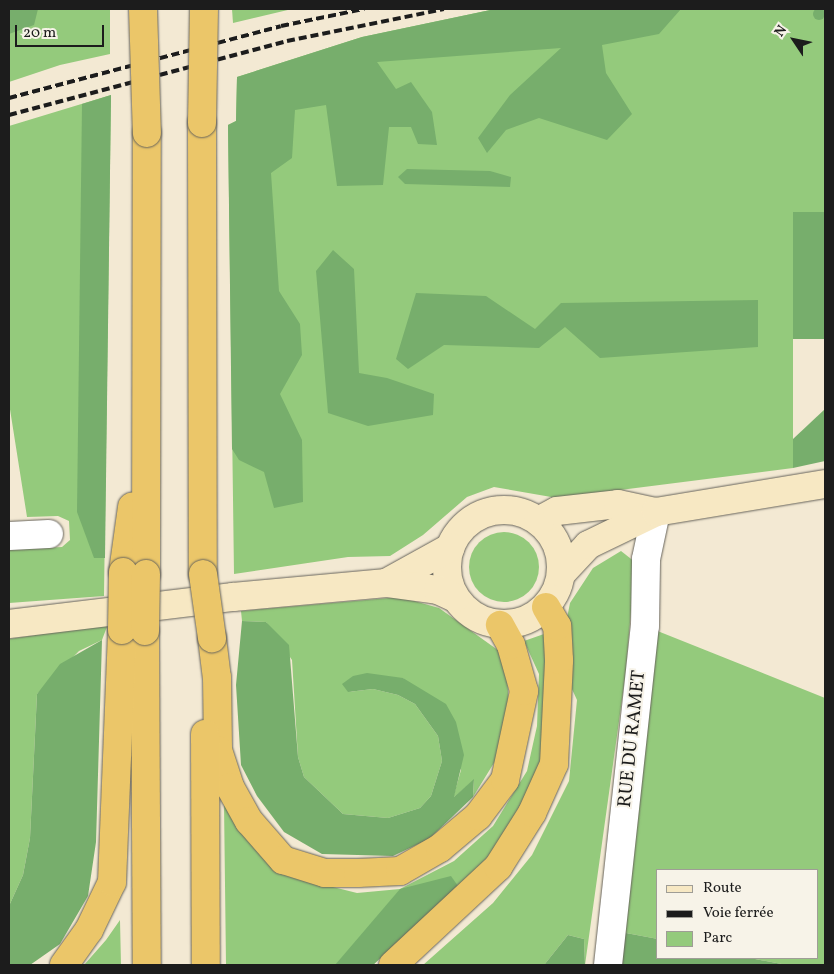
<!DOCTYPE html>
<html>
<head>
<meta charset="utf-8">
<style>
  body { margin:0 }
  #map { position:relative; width:834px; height:974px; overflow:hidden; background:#f3e9d3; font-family:Vollkorn,serif }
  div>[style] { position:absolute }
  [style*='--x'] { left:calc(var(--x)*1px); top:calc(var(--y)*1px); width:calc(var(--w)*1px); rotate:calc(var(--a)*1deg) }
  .green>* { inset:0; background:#94ca7c }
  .round { border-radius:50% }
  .forest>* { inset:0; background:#77ae6c; transform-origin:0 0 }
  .roads { filter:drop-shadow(0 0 1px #67645c) drop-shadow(0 0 1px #67645c) }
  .street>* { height:28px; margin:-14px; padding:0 14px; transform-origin:14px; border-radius:14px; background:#fff }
  .secondary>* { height:28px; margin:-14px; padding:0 14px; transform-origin:14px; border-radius:14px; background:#f7e8c3 }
  .secondary>.ring { margin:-14px; padding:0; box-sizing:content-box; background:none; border:28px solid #f7e8c3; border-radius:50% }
  .highway>* { height:28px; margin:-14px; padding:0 14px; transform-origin:14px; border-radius:14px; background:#ebc669 }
  .rail>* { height:4px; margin-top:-2px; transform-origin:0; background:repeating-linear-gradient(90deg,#1c1c1c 0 8px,transparent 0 12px) }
  .bridges { filter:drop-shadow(0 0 1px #67645c) drop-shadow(0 0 1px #67645c) }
  .highway-bridge>* { height:28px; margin:-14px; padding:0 14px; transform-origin:14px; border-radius:14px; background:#ebc669 }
  span { translate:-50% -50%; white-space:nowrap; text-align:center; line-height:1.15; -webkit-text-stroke:4px #f7f3e8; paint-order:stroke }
  .street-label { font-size:19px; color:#1c1c1c }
  .frame { position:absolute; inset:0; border:10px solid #1c1c1c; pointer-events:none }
  .legend { position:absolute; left:656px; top:869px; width:162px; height:90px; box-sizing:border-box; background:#f7f3e8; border:1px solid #9f9d96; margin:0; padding:6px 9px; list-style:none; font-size:15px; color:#1c1c1c }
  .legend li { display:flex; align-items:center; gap:10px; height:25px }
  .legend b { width:25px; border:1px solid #9f9d96 }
  .north { position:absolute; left:769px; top:15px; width:50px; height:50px; -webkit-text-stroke:4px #f7f3e8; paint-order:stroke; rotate:304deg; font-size:14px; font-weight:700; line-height:20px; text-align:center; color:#1c1c1c }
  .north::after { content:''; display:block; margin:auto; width:18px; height:22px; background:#1c1c1c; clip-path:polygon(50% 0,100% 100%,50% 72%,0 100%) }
  .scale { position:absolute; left:15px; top:25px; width:89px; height:22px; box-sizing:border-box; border:2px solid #1c1c1c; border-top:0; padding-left:6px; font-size:15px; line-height:18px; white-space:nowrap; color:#1c1c1c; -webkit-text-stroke:4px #f7f3e8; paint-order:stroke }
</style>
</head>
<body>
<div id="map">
  <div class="green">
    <i style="clip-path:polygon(9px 9px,110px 9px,110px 54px,60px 65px,9px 82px)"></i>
    <i style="clip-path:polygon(232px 9px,292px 9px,233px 23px)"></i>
    <i style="clip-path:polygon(495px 9px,825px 9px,825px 212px,793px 214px,793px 468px,557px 498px,494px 487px,467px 497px,423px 535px,390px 556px,348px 557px,234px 574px,228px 125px,236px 121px,237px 77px,362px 37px)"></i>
    <i style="clip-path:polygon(111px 95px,104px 596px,9px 603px,9px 550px,62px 547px,70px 540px,69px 521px,58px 516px,27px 517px,9px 403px,9px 126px)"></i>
    <i class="round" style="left:469px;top:532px;width:70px;height:70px"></i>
    <i style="clip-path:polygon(621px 551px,635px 562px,626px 671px,585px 965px,584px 939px,568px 935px,544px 965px,423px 965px,493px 903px,532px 855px,569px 781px,577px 700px,571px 687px,565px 628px,570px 603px,593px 568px)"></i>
    <i style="clip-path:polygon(400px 597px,439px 608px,502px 653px,507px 673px,509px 710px,505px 745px,473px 797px,474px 780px,453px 798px,461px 770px,403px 678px,348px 692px,373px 689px,398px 695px,415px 704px,438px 736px,442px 761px,431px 796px,420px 808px,388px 818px,343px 814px,304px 777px,298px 757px,292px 660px,266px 622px,242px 621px,241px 611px)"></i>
    <i style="clip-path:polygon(108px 624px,102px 640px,79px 651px,37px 694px,30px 838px,23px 875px,9px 906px,9px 639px)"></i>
    <i style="clip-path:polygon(645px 626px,825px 698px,825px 965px,787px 965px,750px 958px,818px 958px,818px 870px,658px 870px,658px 939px,610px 930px)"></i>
    <i style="clip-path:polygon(544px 634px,549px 689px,540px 770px,497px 846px,463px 887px,401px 937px,373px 965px,226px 965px,224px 804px,297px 878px,357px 893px,400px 889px,454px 861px,493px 826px,527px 771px,537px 726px,539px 674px,524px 641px)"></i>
    <i style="clip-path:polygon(120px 920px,121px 965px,84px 965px,106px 940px)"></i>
  </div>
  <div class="forest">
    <i class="round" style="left:813px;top:8px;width:12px;height:12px"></i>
    <i style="clip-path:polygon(9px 9px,38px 9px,34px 25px,9px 34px)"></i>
    <i style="clip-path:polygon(495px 9px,681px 9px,659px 34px,602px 45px,606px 73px,632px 114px,607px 140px,539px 118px,506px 130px,487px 153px,478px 138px,510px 95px,561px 48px,377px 62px,396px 89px,411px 82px,432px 112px,437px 145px,418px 144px,411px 127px,389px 127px,383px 185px,337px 186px,326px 105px,295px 110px,292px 158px,271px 173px,279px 291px,300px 324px,302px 355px,280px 394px,302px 440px,303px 502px,274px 508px,264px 472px,239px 460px,232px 449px,228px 125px,236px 121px,237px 77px,362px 37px)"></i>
    <i style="clip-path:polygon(111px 95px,105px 558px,94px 558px,77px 512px,82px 104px)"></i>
    <i style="clip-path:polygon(407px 169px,490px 171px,511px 177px,510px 187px,405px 184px,398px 177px)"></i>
    <i style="left:825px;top:212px;width:127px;height:32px;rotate:90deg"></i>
    <i style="clip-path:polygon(333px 250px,354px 269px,359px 373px,387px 378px,434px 394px,433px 415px,368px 426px,328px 413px,316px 271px)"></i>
    <i style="clip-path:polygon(416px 293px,486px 296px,535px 329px,561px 303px,758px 300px,758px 347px,600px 358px,565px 327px,539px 348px,444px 345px,408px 369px,396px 359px)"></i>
    <i style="clip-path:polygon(825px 409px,825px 461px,793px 468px,793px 439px)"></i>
    <i style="clip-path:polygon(242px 621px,266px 622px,289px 645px,298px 757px,304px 777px,343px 814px,388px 818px,420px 808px,431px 796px,442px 761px,438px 736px,415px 704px,398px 695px,373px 689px,348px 692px,342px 684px,353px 676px,367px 673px,403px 678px,446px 704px,456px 722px,464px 755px,454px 797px,474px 779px,473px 797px,429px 839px,393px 856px,322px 854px,284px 832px,257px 796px,241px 765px,236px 685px)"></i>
    <i style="clip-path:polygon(102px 640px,96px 842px,88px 896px,60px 944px,30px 965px,9px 965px,9px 906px,23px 875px,30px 838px,37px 694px,60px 664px)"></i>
    <i style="clip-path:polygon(451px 876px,458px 886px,373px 965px,335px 965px,400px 889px)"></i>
    <i style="clip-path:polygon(610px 930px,658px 939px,658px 958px,750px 958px,787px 965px,608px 965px)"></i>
    <i style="clip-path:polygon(568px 935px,584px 939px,585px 965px,544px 965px)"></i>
  </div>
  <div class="roads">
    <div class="street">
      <i style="--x:9;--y:536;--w:40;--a:-2.9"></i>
      <i style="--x:608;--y:965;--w:341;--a:-83.8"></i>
      <i style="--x:645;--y:626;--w:67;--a:-89.1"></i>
      <i style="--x:646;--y:559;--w:48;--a:-78"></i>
    </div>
    <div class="secondary">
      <i class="ring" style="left:447px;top:510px;width:86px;height:86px"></i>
      <i style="--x:538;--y:521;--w:21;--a:-28"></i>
      <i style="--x:557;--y:511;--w:61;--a:-6.5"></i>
      <i style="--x:618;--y:504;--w:39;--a:12"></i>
      <i style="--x:562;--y:573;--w:38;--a:-47"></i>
      <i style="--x:588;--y:545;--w:76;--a:-25.9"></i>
      <i style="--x:656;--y:512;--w:171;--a:-9.4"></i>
      <i style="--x:386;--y:583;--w:74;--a:-29"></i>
      <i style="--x:9;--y:624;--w:226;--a:-6.9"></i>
      <i style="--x:233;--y:597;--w:154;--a:-5.2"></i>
      <i style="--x:386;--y:583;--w:52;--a:7.7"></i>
      <i style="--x:438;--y:590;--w:19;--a:25"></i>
    </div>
    <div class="highway">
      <i style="--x:202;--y:123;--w:451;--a:89.9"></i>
      <i style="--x:123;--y:572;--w:66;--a:-82.1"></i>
      <i style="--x:146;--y:574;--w:441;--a:-89.9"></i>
      <i style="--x:145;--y:631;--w:334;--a:89.7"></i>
      <i style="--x:212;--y:638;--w:39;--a:83"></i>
      <i style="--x:217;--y:677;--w:73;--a:89.2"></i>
      <i style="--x:218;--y:750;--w:39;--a:72"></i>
      <i style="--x:230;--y:787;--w:39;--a:61"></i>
      <i style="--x:249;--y:821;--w:52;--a:48.9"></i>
      <i style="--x:283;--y:860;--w:44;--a:17.2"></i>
      <i style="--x:325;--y:873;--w:33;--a:0"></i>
      <i style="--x:358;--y:873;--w:42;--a:-2.7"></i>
      <i style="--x:400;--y:871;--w:46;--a:-29.9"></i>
      <i style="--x:440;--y:848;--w:50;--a:-40.1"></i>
      <i style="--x:478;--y:816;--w:45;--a:-53.1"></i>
      <i style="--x:505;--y:780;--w:91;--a:-77.9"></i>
      <i style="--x:524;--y:691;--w:48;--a:-105.8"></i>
      <i style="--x:511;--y:645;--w:23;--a:-119"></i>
      <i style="--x:205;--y:734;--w:231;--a:89.8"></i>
      <i style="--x:64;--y:965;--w:43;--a:-54.5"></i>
      <i style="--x:89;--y:930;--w:53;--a:-64.4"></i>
      <i style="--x:112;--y:882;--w:252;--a:-87.7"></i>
      <i style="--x:393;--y:965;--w:144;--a:-43"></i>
      <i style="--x:498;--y:867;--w:64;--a:-57.8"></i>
      <i style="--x:532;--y:813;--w:54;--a:-65.8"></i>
      <i style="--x:554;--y:764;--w:104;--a:-87.2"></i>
      <i style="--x:559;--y:660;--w:34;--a:-93"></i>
      <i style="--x:557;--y:626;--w:22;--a:-120"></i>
    </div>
  </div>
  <div class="rail">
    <i style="--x:9;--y:98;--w:281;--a:-14.8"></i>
    <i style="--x:281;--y:26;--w:85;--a:-11.6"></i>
    <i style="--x:9;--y:115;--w:288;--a:-14.9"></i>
    <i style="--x:287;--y:41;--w:160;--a:-11.5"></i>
  </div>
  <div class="bridges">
    <div class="highway-bridge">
      <i style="--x:143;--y:9;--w:124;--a:88.2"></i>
      <i style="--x:202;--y:123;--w:114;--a:-89"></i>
      <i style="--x:203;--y:574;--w:65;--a:82"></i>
      <i style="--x:122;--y:630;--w:58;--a:-89"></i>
      <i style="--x:145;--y:631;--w:57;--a:-89"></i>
    </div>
  </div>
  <div class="street-label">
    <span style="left:633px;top:739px;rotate:-84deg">RUE DU RAMET</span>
  </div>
  <div class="frame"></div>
  <ul class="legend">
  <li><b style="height:6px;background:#f7e8c3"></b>Route</li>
  <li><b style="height:6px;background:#1c1c1c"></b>Voie ferrée</li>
  <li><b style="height:14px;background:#94ca7c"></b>Parc</li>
  </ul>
  <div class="north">N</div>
  <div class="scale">20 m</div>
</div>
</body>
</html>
